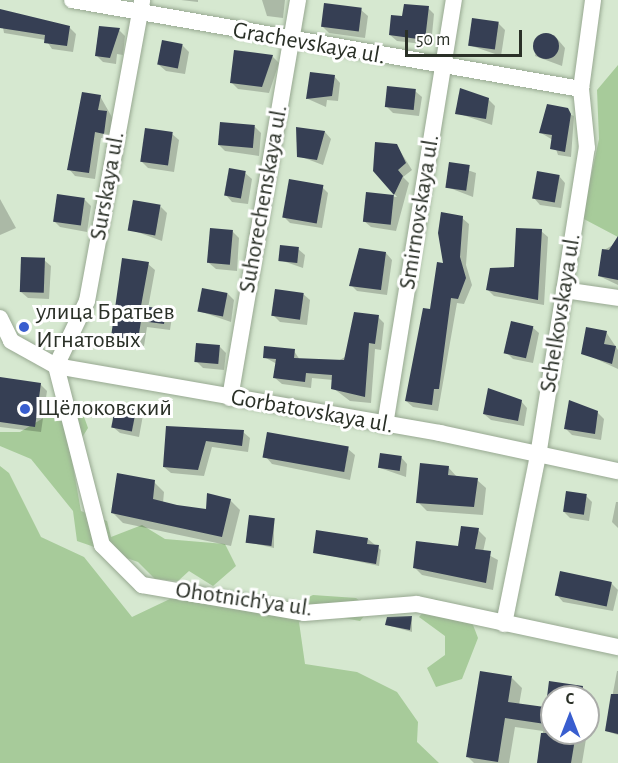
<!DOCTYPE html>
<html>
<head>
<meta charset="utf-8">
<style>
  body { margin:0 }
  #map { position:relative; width:618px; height:763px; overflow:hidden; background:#d6e8d0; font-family:"Alegreya Sans",sans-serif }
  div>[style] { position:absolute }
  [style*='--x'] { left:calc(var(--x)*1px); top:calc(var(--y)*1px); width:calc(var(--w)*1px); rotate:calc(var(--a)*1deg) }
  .green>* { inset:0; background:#a7cb9a }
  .shadow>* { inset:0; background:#0003 }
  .building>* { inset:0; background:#363f54; transform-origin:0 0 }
  .round { border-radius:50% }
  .roads { filter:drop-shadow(0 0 2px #97a891) drop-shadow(0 0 2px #97a891) }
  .minor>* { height:16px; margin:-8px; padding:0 8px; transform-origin:8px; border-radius:8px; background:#fff }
  .dots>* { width:16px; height:16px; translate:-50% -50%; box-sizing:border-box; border:3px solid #fff; border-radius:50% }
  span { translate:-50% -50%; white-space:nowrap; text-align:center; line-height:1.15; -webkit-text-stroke:6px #fff; paint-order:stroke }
  .street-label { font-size:24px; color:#2a3027 }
  .poi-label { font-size:24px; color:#2a3027 }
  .left { translate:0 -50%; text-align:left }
  .north { position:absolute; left:540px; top:685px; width:60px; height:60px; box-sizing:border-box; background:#fff; border:2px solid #aaaca9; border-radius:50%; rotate:0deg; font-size:16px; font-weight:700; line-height:24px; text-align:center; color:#2a3027 }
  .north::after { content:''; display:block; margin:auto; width:21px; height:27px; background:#395ecf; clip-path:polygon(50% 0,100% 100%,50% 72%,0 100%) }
  .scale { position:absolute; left:405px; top:30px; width:117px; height:27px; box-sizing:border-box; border:3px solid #2a3027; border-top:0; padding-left:8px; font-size:18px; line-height:21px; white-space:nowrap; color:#2a3027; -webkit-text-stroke:4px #fff; paint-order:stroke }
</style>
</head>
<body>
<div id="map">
  <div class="green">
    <i style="clip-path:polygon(618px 65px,618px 237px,582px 218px,599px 139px,597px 90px)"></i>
    <i style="clip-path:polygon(83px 414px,88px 428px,71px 455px,81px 511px,107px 521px,111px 537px,142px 525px,165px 539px,225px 544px,236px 566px,213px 586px,189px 571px,178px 581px,155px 579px,138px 562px,77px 541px,73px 511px,31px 459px,0 446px,0 432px,20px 432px,45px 417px)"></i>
    <i style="clip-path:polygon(0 466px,9px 473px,41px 537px,84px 557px,132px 617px,172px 598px,274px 613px,313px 595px,356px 598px,370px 609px,360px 621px,317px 613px,299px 622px,305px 664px,357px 672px,397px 692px,418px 722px,417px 742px,439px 763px,0 763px)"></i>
    <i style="clip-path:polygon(435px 599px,467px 609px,478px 638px,462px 679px,436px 687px,427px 668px,445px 655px,445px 636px,419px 617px)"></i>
  </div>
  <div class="shadow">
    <i style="clip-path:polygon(181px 0,198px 0,198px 2px)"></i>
    <i style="clip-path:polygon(262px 0,285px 0,283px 18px,267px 16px)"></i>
    <i style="clip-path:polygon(428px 8px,434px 14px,431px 45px,397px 41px,390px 35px)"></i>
    <i style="clip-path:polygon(361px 10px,368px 16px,365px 38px,329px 33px,323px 27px)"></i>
    <i style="clip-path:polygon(0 11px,69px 27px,76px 34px,73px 52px,52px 49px,46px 40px,4px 33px)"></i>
    <i style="clip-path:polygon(498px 23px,505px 30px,501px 56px,469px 45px)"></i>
    <i style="clip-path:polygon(119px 30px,125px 36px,123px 55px,117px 54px,116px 64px,103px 62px,97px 56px)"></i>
    <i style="clip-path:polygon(554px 35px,565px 48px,562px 66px,535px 56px,538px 38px)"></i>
    <i style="clip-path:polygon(182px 45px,189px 52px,185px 74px,166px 71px,159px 65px)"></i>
    <i style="clip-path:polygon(272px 56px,279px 63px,269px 93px,238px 89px,232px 83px)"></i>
    <i style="clip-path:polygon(311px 74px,334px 76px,340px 83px,338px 101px,327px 100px,326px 107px,308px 99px)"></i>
    <i style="clip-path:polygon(415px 91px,422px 97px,419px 116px,393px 113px,386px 106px)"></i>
    <i style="clip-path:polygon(100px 96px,113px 119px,110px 139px,101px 138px,95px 179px,75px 176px,69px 169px)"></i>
    <i style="clip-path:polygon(488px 99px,495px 106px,492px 125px,457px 113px)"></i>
    <i style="clip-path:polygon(548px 106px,574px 116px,571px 157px,558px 155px,553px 140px,541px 133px)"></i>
    <i style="clip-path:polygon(255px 127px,261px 133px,259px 156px,225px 151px,219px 145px)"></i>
    <i style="clip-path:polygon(298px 128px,325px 132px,331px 139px,323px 165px,299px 156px)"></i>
    <i style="clip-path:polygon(172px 134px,179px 140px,174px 172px,148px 168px,141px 161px)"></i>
    <i style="clip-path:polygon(397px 146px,412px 170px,403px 177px,409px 183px,396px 231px,371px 227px,364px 221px,368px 194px,397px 197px,374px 170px)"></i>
    <i style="clip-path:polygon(450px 164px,476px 173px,473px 197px,447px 187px)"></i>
    <i style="clip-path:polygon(245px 173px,252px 179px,248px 204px,232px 202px,226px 195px)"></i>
    <i style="clip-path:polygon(559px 176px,565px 183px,561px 208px,540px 205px,534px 198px)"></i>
    <i style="clip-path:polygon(322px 187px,328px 193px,322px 228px,290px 223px,283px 216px)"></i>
    <i style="clip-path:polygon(0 199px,16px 228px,0 235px)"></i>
    <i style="clip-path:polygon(84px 199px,91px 206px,87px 232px,60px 227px,54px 221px)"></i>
    <i style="clip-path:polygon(161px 207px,167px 213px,162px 241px,129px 229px)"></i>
    <i style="clip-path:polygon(462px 218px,469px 224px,466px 265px,472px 285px,464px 304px,457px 303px,438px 411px,413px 407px,406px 401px)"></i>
    <i style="clip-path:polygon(232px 231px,239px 238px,237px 271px,216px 269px,209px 263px)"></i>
    <i style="clip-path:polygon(541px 231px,548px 237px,544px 305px,494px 296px,487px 289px,516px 269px)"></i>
    <i style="clip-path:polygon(613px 245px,618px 248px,618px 285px,599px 276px,604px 250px)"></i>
    <i style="clip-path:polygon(298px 249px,305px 255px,303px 268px,280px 260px)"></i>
    <i style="clip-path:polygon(386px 253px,392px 260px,387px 295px,357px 291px,351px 285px)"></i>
    <i style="clip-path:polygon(44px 260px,51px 266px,49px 299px,28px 298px,21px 292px)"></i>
    <i style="clip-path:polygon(148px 264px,155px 270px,148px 308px,165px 311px,172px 317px,170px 330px,147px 327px,144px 346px,119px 343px,113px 336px)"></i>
    <i style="clip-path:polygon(228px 294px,234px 300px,231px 322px,199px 311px)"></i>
    <i style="clip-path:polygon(303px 294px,310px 300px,307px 325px,280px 322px,274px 316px)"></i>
    <i style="clip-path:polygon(378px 317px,384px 323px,381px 350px,375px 349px,371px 403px,350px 401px,333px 388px,333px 380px,312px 378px,311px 388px,282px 384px,275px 378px,277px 364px,264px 357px,294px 351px,300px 360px,333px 364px,350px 354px)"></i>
    <i style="clip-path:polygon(532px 327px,539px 333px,533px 363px,513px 359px,506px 352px)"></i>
    <i style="clip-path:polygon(606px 332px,618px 350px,618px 369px,583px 353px)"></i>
    <i style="clip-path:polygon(219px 346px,226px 353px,224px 370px,203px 368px,196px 361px)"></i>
    <i style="clip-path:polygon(0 379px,40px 384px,47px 391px,41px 432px,0 427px)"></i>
    <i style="clip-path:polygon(521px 401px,527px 408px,524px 426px,491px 420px,484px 414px)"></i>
    <i style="clip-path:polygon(136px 409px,143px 415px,139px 437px,120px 433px,113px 427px)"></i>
    <i style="clip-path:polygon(597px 412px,604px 419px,601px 440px,572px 435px,566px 429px)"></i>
    <i style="clip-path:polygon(168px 427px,243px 432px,250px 438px,248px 452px,212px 447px,204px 476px,171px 473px,164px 467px)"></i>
    <i style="clip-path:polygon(348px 449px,355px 455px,350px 480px,272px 464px,266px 457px)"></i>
    <i style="clip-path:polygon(401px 457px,407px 464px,406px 477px,380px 468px)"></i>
    <i style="clip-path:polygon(448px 467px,457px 477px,477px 480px,486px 488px,483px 515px,427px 511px,418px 502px)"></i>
    <i style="clip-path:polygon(154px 482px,164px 492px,163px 503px,207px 511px,230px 500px,240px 510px,231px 546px,123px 523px,113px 513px)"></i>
    <i style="clip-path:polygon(586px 496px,592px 502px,589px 521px,570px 518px,564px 512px)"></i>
    <i style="clip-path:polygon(616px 502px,618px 502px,618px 528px,612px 522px)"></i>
    <i style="clip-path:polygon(274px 519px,274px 548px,247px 542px)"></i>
    <i style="clip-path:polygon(478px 530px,486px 538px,483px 552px,498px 560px,493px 590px,422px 575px,414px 567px,459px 548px)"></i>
    <i style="clip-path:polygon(368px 539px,381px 550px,379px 566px,314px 552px)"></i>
    <i style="clip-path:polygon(611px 583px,618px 590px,613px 611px,563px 602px,557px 595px)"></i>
    <i style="clip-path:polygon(412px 618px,412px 632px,387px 625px)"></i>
    <i style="clip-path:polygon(617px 671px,618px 671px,618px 735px,606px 731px)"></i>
    <i style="clip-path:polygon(512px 678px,522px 688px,519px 705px,546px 709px,550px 682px,582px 687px,592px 697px,588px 725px,588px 697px,552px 697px,552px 733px,587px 733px,582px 763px,538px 763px,543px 731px,515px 727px,509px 763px,474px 763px,467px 756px)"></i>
  </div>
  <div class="building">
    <i style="left:324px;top:3px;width:38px;height:24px;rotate:7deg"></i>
    <i style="clip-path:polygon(404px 4px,429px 6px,425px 40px,389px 35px,391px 15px,402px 16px)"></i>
    <i style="clip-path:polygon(0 9px,70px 26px,67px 46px,44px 43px,45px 35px,0 28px)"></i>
    <i style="left:472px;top:18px;width:27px;height:28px;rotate:8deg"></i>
    <i style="clip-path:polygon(99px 26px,120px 28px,110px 58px,95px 56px)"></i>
    <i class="round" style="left:533px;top:33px;width:26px;height:26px"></i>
    <i style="left:162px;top:40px;width:21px;height:25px;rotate:11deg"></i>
    <i style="clip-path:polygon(234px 50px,273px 55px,262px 87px,230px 83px)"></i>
    <i style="clip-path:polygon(310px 72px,335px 75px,332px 96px,306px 99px)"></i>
    <i style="left:387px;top:86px;width:29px;height:21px;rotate:6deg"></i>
    <i style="clip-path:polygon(460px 88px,489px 98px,486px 119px,455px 114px)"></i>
    <i style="clip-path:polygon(82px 92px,101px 95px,98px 110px,107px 111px,104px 134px,95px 132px,89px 173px,67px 170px)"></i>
    <i style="clip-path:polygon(547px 104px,568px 108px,571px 114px,565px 152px,550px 149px,552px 135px,539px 133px)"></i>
    <i style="left:220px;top:122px;width:35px;height:23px;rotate:5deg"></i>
    <i style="clip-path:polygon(296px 127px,325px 131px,317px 160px,297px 157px)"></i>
    <i style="left:145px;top:128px;width:28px;height:34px;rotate:8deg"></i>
    <i style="clip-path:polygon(375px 142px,397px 144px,406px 163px,398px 170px,403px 176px,394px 195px,373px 171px)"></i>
    <i style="left:449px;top:162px;width:21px;height:26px;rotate:8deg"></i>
    <i style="left:229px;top:168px;width:17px;height:28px;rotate:10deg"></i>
    <i style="left:537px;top:171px;width:23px;height:28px;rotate:10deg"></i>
    <i style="left:289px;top:179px;width:35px;height:39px;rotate:10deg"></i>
    <i style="left:366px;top:192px;width:28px;height:30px;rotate:6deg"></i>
    <i style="left:57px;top:194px;width:28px;height:28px;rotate:8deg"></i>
    <i style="left:133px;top:200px;width:28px;height:31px;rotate:10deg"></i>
    <i style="clip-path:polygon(441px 212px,463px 216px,460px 257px,466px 278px,458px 299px,451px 298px,439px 389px,434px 389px,432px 405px,405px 401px,423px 308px,430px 309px,437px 262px,443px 263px,438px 233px)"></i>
    <i style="left:210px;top:228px;width:23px;height:35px;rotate:5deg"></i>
    <i style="clip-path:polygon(516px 228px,542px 229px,538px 300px,486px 290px,490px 268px,514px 267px)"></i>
    <i style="clip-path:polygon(618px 236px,618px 280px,598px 276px,602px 249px,609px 250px)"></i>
    <i style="left:280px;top:245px;width:19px;height:16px;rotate:6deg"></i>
    <i style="clip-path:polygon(359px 248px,386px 252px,381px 290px,349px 286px)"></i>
    <i style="left:21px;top:257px;width:24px;height:35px;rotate:2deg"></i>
    <i style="clip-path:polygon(122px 258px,149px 262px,141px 306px,166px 309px,164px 324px,141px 321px,138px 340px,111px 337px)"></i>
    <i style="left:202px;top:288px;width:26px;height:24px;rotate:11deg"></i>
    <i style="left:275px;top:289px;width:29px;height:27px;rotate:8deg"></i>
    <i style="clip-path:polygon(354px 312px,379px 315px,375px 344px,369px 343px,365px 397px,331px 389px,332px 375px,306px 373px,305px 382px,273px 378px,276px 359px,263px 358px,264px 346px,295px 349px,294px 358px,344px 360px)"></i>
    <i style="left:511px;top:321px;width:23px;height:33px;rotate:13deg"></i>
    <i style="clip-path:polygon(586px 327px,607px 331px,604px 344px,616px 346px,612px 364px,581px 354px)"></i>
    <i style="left:196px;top:343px;width:24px;height:19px;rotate:5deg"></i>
    <i style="clip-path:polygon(0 377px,41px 383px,35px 427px,0 422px)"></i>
    <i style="clip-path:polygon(488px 388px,522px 400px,518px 421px,483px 414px)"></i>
    <i style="clip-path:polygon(569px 400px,598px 411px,595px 434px,564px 429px)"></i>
    <i style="left:116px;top:403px;width:21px;height:25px;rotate:11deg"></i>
    <i style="clip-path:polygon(166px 426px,244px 430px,242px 446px,206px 441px,198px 470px,163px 467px)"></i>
    <i style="left:267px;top:432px;width:83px;height:26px;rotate:10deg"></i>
    <i style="left:380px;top:453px;width:22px;height:15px;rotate:8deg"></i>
    <i style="clip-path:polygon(420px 463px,449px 466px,448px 475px,478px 478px,474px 507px,416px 503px)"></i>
    <i style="clip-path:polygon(117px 473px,155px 480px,153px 499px,177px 505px,206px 509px,207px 493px,231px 499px,222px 537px,111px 513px)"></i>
    <i style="left:566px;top:491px;width:21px;height:21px;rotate:8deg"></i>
    <i style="left:249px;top:515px;width:26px;height:28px;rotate:7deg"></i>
    <i style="clip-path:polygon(461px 526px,479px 528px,475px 549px,491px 551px,486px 583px,413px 568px,416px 541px,458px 546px)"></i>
    <i style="clip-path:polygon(316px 530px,368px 538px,367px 544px,379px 545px,376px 564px,313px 553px)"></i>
    <i style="left:560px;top:571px;width:53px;height:25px;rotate:12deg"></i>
    <i style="clip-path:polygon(412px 616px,410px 630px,385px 625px,387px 617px)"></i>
    <i style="clip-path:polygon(480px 671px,512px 676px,508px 702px,552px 708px,552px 725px,505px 718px,498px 762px,466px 757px)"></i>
    <i style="clip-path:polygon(549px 681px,583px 686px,581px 697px,547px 697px)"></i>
    <i style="clip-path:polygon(611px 694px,618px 694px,618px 734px,605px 731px)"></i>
    <i style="clip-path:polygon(541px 733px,576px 733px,571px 763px,537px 763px)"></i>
  </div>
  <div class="roads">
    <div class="minor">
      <i style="--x:72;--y:0;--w:517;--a:9.92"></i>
      <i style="--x:564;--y:290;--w:55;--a:8.4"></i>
      <i style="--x:0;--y:318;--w:25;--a:64"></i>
      <i style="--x:11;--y:341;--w:51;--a:29.1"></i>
      <i style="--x:56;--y:366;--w:390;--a:9.9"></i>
      <i style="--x:440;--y:433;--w:182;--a:12.1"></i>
      <i style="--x:56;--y:366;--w:185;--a:75.6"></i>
      <i style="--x:102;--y:545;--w:57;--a:45"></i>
      <i style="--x:142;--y:585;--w:164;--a:9.8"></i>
      <i style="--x:304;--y:613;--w:113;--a:-4.6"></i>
      <i style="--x:417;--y:604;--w:206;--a:12.1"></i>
      <i style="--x:56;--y:366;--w:72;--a:-64.5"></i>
      <i style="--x:87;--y:301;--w:306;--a:-79.6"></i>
      <i style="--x:230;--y:398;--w:404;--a:-80.3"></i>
      <i style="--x:385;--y:425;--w:431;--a:-80.8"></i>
      <i style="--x:504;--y:624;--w:171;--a:-78.6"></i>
      <i style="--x:538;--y:456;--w:312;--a:-81"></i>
      <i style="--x:587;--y:148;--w:59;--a:-95.8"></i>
      <i style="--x:581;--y:89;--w:90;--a:-82.3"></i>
    </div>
  </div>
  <div class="dots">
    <i style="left:24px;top:327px;background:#395ecf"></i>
    <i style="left:25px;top:409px;background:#395ecf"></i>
  </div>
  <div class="street-label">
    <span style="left:309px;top:44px;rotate:10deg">Grachevskaya ul.</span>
    <span style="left:108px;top:186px;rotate:-80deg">Surskaya ul.</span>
    <span style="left:264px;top:199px;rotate:-80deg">Suhorechenskaya ul.</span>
    <span style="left:420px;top:212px;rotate:-81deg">Smirnovskaya ul.</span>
    <span style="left:561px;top:313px;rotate:-81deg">Schelkovskaya ul.</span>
    <span style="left:312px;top:412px;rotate:10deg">Gorbatovskaya ul.</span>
    <span style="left:244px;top:600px;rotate:8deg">Ohotnich'ya ul.</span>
  </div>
  <div class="poi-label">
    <span class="left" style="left:36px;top:327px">улица Братьев<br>Игнатовых</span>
    <span class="left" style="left:37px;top:409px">Щёлоковский</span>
  </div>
  <div class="north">С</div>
  <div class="scale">50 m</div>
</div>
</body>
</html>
